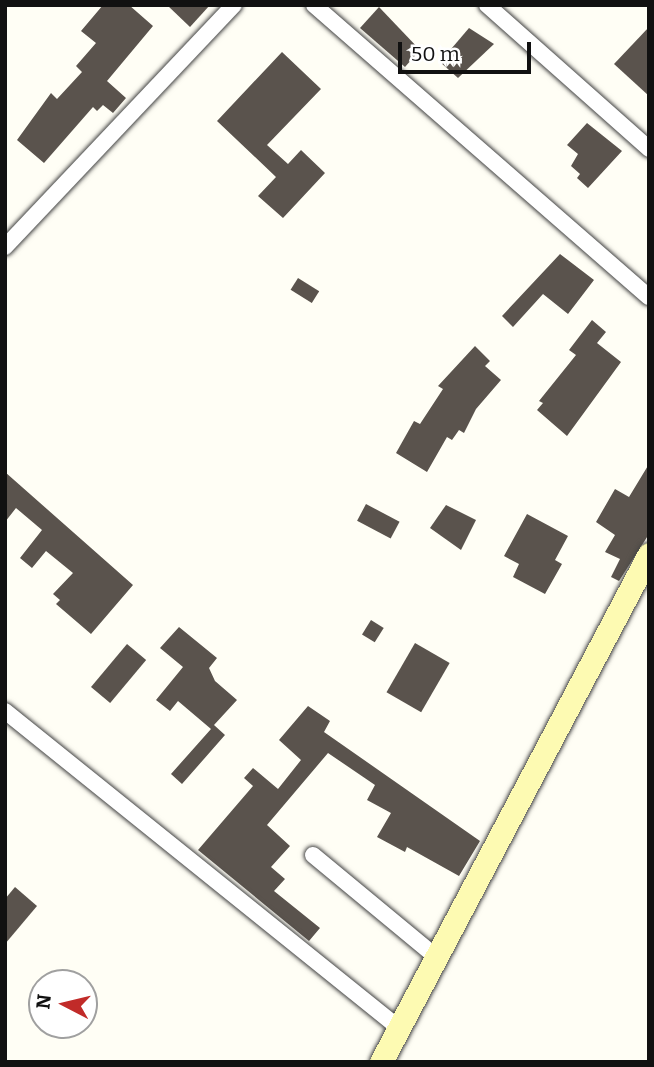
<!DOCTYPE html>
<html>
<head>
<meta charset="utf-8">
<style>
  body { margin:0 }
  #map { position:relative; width:654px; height:1067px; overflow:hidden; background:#fffef5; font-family:Bitter,serif }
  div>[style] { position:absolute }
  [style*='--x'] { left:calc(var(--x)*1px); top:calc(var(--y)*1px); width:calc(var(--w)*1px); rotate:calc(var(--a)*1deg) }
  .building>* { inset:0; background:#5a534d; transform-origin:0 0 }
  .roads { filter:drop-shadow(0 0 2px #444) drop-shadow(0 0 2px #444) }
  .street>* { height:16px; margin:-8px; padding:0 8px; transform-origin:8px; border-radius:8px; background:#fff }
  .secondary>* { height:23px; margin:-11.5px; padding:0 11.5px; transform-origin:11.5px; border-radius:11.5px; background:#fdfab2 }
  span { translate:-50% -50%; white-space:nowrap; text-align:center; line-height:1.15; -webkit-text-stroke:7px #fff; paint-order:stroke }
  .frame { position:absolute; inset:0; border:7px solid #111; pointer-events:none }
  .north { position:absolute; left:28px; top:969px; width:70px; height:70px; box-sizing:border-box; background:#fff; border:2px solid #a0a0a0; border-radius:50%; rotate:277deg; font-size:19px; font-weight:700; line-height:28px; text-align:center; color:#111 }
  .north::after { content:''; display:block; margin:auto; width:24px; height:32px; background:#c12b29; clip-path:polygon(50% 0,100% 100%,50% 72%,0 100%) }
  .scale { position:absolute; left:398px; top:42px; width:133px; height:32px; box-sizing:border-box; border:4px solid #111; border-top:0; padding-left:9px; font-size:21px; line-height:24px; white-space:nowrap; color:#111; -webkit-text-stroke:5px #fff; paint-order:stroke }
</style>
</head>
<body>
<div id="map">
  <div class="building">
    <i style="clip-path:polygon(103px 5px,129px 5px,153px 26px,107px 81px,126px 98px,113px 113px,103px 105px,97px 111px,93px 107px,44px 163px,17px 140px,51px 93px,57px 99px,82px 72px,76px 66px,96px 43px,81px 31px)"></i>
    <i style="clip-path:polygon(167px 5px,210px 5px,190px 27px)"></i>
    <i style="clip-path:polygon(379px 7px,420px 50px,405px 67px,360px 28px)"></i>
    <i style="clip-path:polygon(649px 27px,649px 96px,614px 64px)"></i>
    <i style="clip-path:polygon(469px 28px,494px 44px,458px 78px,440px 62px)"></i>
    <i style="clip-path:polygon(282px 52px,321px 89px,267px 145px,288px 164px,301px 150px,325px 173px,283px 218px,258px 196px,276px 177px,217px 121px)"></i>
    <i style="clip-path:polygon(587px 123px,622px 151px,588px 188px,577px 178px,580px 174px,571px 166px,578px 154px,567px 145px)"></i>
    <i style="clip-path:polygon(560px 254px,594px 280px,568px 314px,543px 294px,513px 327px,502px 316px)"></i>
    <i style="left:298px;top:278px;width:25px;height:14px;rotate:32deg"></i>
    <i style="clip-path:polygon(592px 320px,606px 332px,597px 343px,621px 362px,567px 436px,537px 410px,543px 403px,539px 401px,576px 355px,569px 350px)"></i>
    <i style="clip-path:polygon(475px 346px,490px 361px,485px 366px,501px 380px,476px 409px,464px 433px,459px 430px,452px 440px,447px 437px,427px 472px,396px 453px,414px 421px,420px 424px,443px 389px,438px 386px)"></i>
    <i style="clip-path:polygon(649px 464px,649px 534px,619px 581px,611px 577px,620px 559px,605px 552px,615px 535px,596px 522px,615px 489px,629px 497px)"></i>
    <i style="clip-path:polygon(5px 472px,133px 585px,91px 634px,56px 604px,60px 600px,53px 594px,73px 573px,46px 551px,32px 568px,20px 558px,42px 530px,16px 508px,5px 522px)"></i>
    <i style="left:366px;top:504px;width:38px;height:19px;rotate:28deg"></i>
    <i style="clip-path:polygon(446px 505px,476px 520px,461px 550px,430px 528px)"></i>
    <i style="clip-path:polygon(527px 514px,568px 536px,555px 560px,562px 564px,545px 594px,513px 577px,519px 564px,504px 556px)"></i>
    <i style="left:371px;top:620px;width:15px;height:17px;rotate:32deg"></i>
    <i style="clip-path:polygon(179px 627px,217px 658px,209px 668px,215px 681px,237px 700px,214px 725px,225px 735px,182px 784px,171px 774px,211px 729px,178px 701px,170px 711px,156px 700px,183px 667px,160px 648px)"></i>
    <i style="left:415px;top:643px;width:40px;height:57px;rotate:30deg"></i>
    <i style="left:127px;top:644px;width:25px;height:56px;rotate:40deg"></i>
    <i style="clip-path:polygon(308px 706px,330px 721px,324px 732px,480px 841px,459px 876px,407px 847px,405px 852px,377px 837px,391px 813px,367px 800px,375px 785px,328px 753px,267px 825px,290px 846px,271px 867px,285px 879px,274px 891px,320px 928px,309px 941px,198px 850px,253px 786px,244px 778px,253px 768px,278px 789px,301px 760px,279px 740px)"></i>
    <i style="clip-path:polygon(15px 887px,37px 906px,5px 944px,5px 899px)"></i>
  </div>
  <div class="roads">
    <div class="street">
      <i style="--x:314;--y:5;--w:444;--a:41.1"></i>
      <i style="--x:487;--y:5;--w:217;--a:41.6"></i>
      <i style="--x:5;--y:247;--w:333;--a:-46.6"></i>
      <i style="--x:5;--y:711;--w:506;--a:38.82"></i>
      <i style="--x:313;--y:855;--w:158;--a:39.6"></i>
    </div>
    <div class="secondary">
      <i style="--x:381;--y:1062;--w:574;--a:-62.19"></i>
    </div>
  </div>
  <div class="frame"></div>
  <div class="north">N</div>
  <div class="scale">50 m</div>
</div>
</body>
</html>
